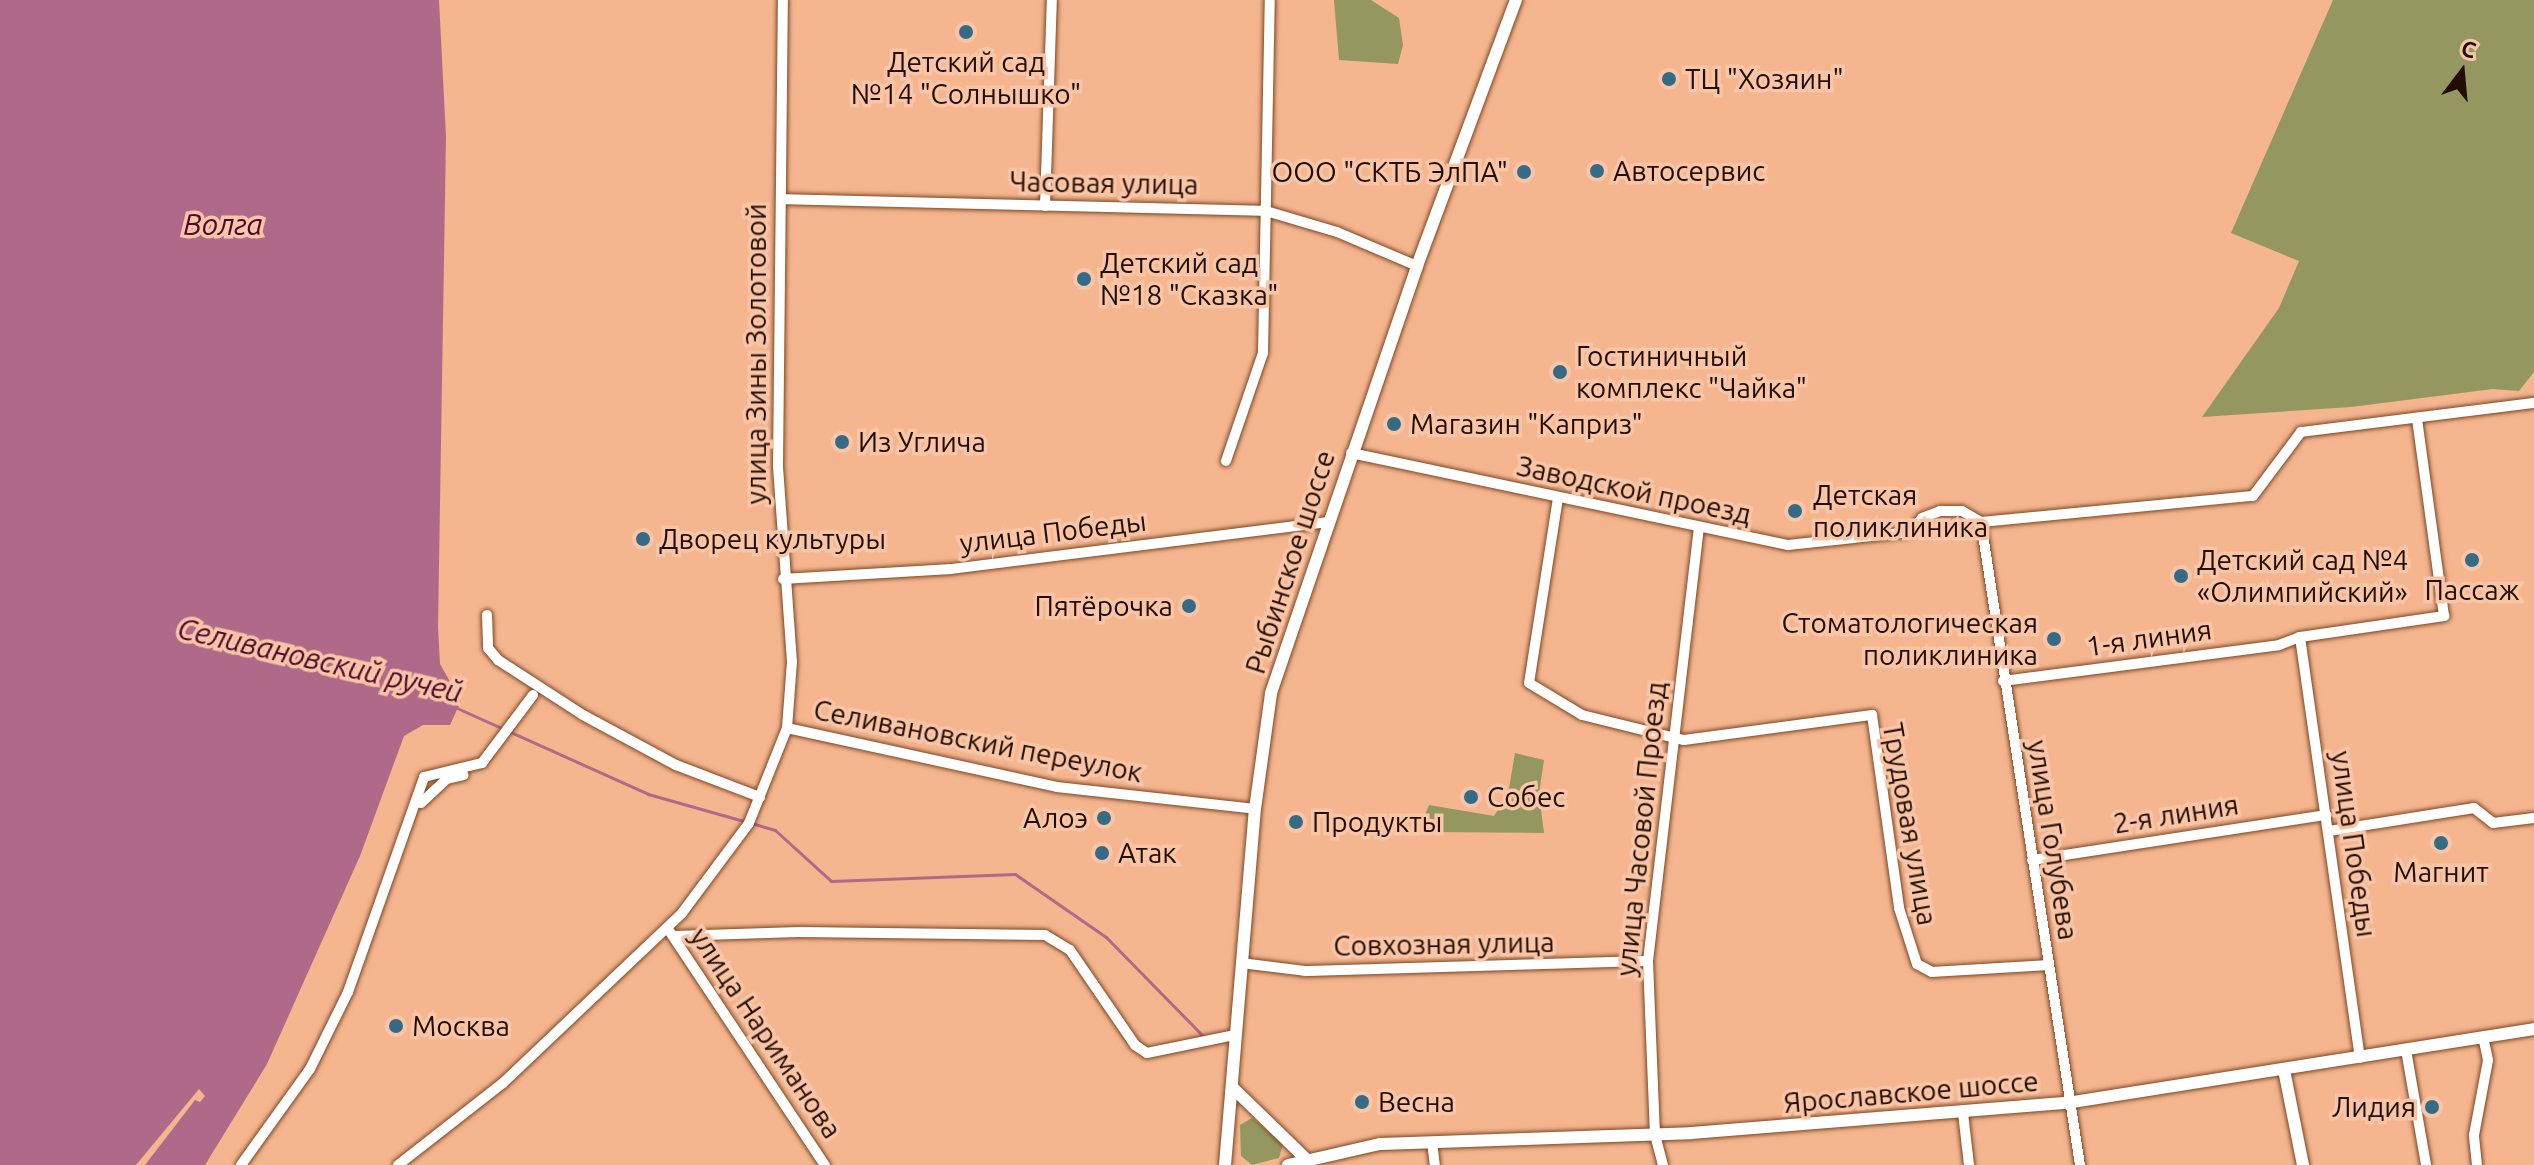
<!DOCTYPE html>
<html>
<head>
<meta charset="utf-8">
<style>
  body { margin:0 }
  #map { position:relative; width:2534px; height:1165px; overflow:hidden; background:#f4b58f; font-family:Ubuntu,sans-serif }
  div>[style] { position:absolute }
  [style*='--x'] { left:calc(var(--x)*1px); top:calc(var(--y)*1px); width:calc(var(--w)*1px); rotate:calc(var(--a)*1deg) }
  .green>* { inset:0; background:#949860 }
  .water>* { inset:0; background:#b16989 }
  .pier>* { inset:0; background:#f4b58f }
  .stream>* { height:3px; margin:-1.5px; padding:0 1.5px; transform-origin:1.5px; border-radius:1.5px; background:#b16989 }
  .roads { filter:drop-shadow(0 0 2px #7d4723) drop-shadow(0 0 2px #7d4723) }
  .minor>* { height:10px; margin:-5px; padding:0 5px; transform-origin:5px; border-radius:5px; background:#fff }
  .major>* { height:12px; margin:-6px; padding:0 6px; transform-origin:6px; border-radius:6px; background:#fff }
  .dots>* { width:22px; height:22px; translate:-50% -50%; box-sizing:border-box; border:4px solid #f8c5a7; border-radius:50% }
  span { translate:-50% -50%; white-space:nowrap; text-align:center; line-height:1.15; -webkit-text-stroke:7px #f8c5a7; paint-order:stroke }
  .poi-label { font-size:28px; color:#230d02 }
  .left { translate:0 -50%; text-align:left }
  .right { translate:-100% -50%; text-align:right }
  .street-label { font-size:28px; color:#230d02 }
  .water-label { font-size:30px; color:#4c082e; font-style:italic }
  .north { position:absolute; left:2422px; top:32px; width:80px; height:80px; -webkit-text-stroke:6px #f8c5a7; paint-order:stroke; rotate:16deg; font-size:22px; font-weight:700; line-height:32px; text-align:center; color:#230d02 }
  .north::after { content:''; display:block; margin:auto; width:28px; height:36px; background:#230d02; clip-path:polygon(50% 0,100% 100%,50% 72%,0 100%) }
</style>
</head>
<body>
<div id="map">
  <div class="green">
    <i style="clip-path:polygon(1334px 0,1371px 0,1399px 18px,1403px 45px,1398px 64px,1339px 60px)"></i>
    <i style="clip-path:polygon(2333px 0,2534px 0,2534px 372px,2519px 391px,2493px 389px,2351px 407px,2202px 417px,2279px 308px,2299px 261px,2231px 233px)"></i>
    <i style="clip-path:polygon(1515px 753px,1544px 760px,1539px 794px,1544px 833px,1432px 832px,1425px 815px,1429px 805px,1494px 816px,1508px 794px)"></i>
    <i style="clip-path:polygon(1252px 1118px,1283px 1144px,1279px 1158px,1252px 1165px,1241px 1156px,1240px 1125px)"></i>
  </div>
  <div class="water">
    <i style="clip-path:polygon(0 0,439px 0,446px 137px,438px 627px,440px 664px,461px 701px,450px 725px,423px 725px,404px 736px,360px 856px,267px 1064px,205px 1165px,0 1165px)"></i>
  </div>
  <div class="pier">
    <i style="clip-path:polygon(199px 1089px,205px 1096px,200px 1102px,195px 1100px,145px 1165px,136px 1165px)"></i>
  </div>
  <div class="stream">
    <i style="--x:457;--y:708;--w:209;--a:24.2"></i>
    <i style="--x:648;--y:794;--w:132;--a:15.8"></i>
    <i style="--x:775;--y:830;--w:76;--a:42.3"></i>
    <i style="--x:831;--y:881;--w:184;--a:-2.2"></i>
    <i style="--x:1015;--y:874;--w:111;--a:34.7"></i>
    <i style="--x:1106;--y:937;--w:140;--a:45.6"></i>
  </div>
  <div class="roads">
    <div class="minor">
      <i style="--x:781;--y:199;--w:485;--a:1.4"></i>
      <i style="--x:1266;--y:211;--w:74;--a:16.5"></i>
      <i style="--x:1337;--y:232;--w:87;--a:23"></i>
      <i style="--x:1045;--y:206;--w:206;--a:-88.1"></i>
      <i style="--x:1351;--y:453;--w:447;--a:11.9"></i>
      <i style="--x:1788;--y:545;--w:123;--a:-6.1"></i>
      <i style="--x:1910;--y:532;--w:18;--a:-49"></i>
      <i style="--x:1922;--y:518;--w:19;--a:-21"></i>
      <i style="--x:1940;--y:511;--w:22;--a:0"></i>
      <i style="--x:1962;--y:511;--w:22;--a:30"></i>
      <i style="--x:1981;--y:522;--w:273;--a:-5.5"></i>
      <i style="--x:2253;--y:496;--w:80;--a:-53.1"></i>
      <i style="--x:2301;--y:432;--w:235;--a:-7.1"></i>
      <i style="--x:1226;--y:461;--w:114;--a:-71.1"></i>
      <i style="--x:1263;--y:353;--w:353;--a:-88.9"></i>
      <i style="--x:1558;--y:498;--w:187;--a:98.9"></i>
      <i style="--x:1529;--y:683;--w:62;--a:31.1"></i>
      <i style="--x:1582;--y:715;--w:105;--a:13.8"></i>
      <i style="--x:1684;--y:740;--w:190;--a:-7.6"></i>
      <i style="--x:1872;--y:715;--w:195;--a:82"></i>
      <i style="--x:1899;--y:908;--w:59;--a:72.2"></i>
      <i style="--x:1917;--y:964;--w:17;--a:28"></i>
      <i style="--x:1932;--y:972;--w:117;--a:-3.4"></i>
      <i style="--x:1981;--y:522;--w:651;--a:81.25"></i>
      <i style="--x:783;--y:579;--w:168;--a:-3.4"></i>
      <i style="--x:951;--y:569;--w:379;--a:-7.1"></i>
      <i style="--x:487;--y:615;--w:33;--a:88"></i>
      <i style="--x:488;--y:648;--w:16;--a:50"></i>
      <i style="--x:498;--y:660;--w:101;--a:32.9"></i>
      <i style="--x:583;--y:715;--w:106;--a:28.3"></i>
      <i style="--x:676;--y:765;--w:90;--a:20.9"></i>
      <i style="--x:2300;--y:637;--w:425;--a:81.9"></i>
      <i style="--x:2003;--y:681;--w:278;--a:-7.4"></i>
      <i style="--x:2279;--y:645;--w:22;--a:-21"></i>
      <i style="--x:2300;--y:637;--w:146;--a:-8.3"></i>
      <i style="--x:2444;--y:616;--w:200;--a:-97.8"></i>
      <i style="--x:787;--y:728;--w:276;--a:12.3"></i>
      <i style="--x:1057;--y:787;--w:199;--a:6.3"></i>
      <i style="--x:421;--y:803;--w:35;--a:-43"></i>
      <i style="--x:447;--y:779;--w:17;--a:-13"></i>
      <i style="--x:2329;--y:831;--w:147;--a:-9"></i>
      <i style="--x:2474;--y:808;--w:24;--a:38"></i>
      <i style="--x:2493;--y:823;--w:41;--a:-7"></i>
      <i style="--x:2032;--y:860;--w:298;--a:-8.7"></i>
      <i style="--x:670;--y:932;--w:280;--a:56.4"></i>
      <i style="--x:673;--y:936;--w:126;--a:-1.8"></i>
      <i style="--x:799;--y:932;--w:246;--a:0.7"></i>
      <i style="--x:1045;--y:935;--w:29;--a:31"></i>
      <i style="--x:1070;--y:950;--w:115;--a:55.6"></i>
      <i style="--x:1135;--y:1045;--w:14;--a:34"></i>
      <i style="--x:1147;--y:1053;--w:90;--a:-11.6"></i>
      <i style="--x:1241;--y:963;--w:64;--a:7.1"></i>
      <i style="--x:1305;--y:971;--w:343;--a:-1.7"></i>
      <i style="--x:2406;--y:1050;--w:117;--a:80.1"></i>
      <i style="--x:1963;--y:1113;--w:52;--a:83.4"></i>
      <i style="--x:1432;--y:1142;--w:23;--a:83"></i>
      <i style="--x:241;--y:1165;--w:118;--a:-54.3"></i>
      <i style="--x:310;--y:1069;--w:86;--a:-63.7"></i>
      <i style="--x:348;--y:992;--w:228;--a:-70.5"></i>
      <i style="--x:424;--y:777;--w:60;--a:-13.6"></i>
      <i style="--x:482;--y:763;--w:85;--a:-53.1"></i>
      <i style="--x:398;--y:1165;--w:133;--a:-38"></i>
      <i style="--x:503;--y:1083;--w:247;--a:-43.5"></i>
      <i style="--x:682;--y:913;--w:112;--a:-53.3"></i>
      <i style="--x:749;--y:823;--w:102;--a:-68.2"></i>
      <i style="--x:787;--y:728;--w:66;--a:-85.7"></i>
      <i style="--x:792;--y:662;--w:196;--a:-94.1"></i>
      <i style="--x:778;--y:466;--w:466;--a:-89.4"></i>
      <i style="--x:1663;--y:1165;--w:31;--a:-105"></i>
      <i style="--x:1655;--y:1135;--w:174;--a:-92.3"></i>
      <i style="--x:1648;--y:961;--w:436;--a:-83.3"></i>
      <i style="--x:2477;--y:1165;--w:30;--a:-96"></i>
      <i style="--x:2474;--y:1135;--w:76;--a:-79.4"></i>
      <i style="--x:2488;--y:1060;--w:24;--a:-102"></i>
    </div>
    <div class="major">
      <i style="--x:2284;--y:1070;--w:97;--a:78.7"></i>
      <i style="--x:1232;--y:1087;--w:103;--a:44.2"></i>
      <i style="--x:1225;--y:1165;--w:357;--a:-85.2"></i>
      <i style="--x:1255;--y:809;--w:117;--a:-82.1"></i>
      <i style="--x:1271;--y:693;--w:451;--a:-71.1"></i>
      <i style="--x:1417;--y:266;--w:284;--a:-69.6"></i>
      <i style="--x:1288;--y:1165;--w:94;--a:-12.9"></i>
      <i style="--x:1380;--y:1144;--w:311;--a:-2"></i>
      <i style="--x:1691;--y:1133;--w:377;--a:-4.6"></i>
      <i style="--x:2067;--y:1103;--w:473;--a:-9"></i>
    </div>
  </div>
  <div class="dots">
    <i style="left:966px;top:32px;background:#356b87"></i>
    <i style="left:1669px;top:79px;background:#356b87"></i>
    <i style="left:1597px;top:171px;background:#356b87"></i>
    <i style="left:1524px;top:172px;background:#356b87"></i>
    <i style="left:1084px;top:279px;background:#356b87"></i>
    <i style="left:1560px;top:372px;background:#356b87"></i>
    <i style="left:1394px;top:424px;background:#356b87"></i>
    <i style="left:842px;top:442px;background:#356b87"></i>
    <i style="left:1795px;top:511px;background:#356b87"></i>
    <i style="left:643px;top:539px;background:#356b87"></i>
    <i style="left:2472px;top:560px;background:#356b87"></i>
    <i style="left:2181px;top:576px;background:#356b87"></i>
    <i style="left:1189px;top:606px;background:#356b87"></i>
    <i style="left:2054px;top:639px;background:#356b87"></i>
    <i style="left:1471px;top:797px;background:#356b87"></i>
    <i style="left:1104px;top:818px;background:#356b87"></i>
    <i style="left:1296px;top:822px;background:#356b87"></i>
    <i style="left:2441px;top:843px;background:#356b87"></i>
    <i style="left:1102px;top:853px;background:#356b87"></i>
    <i style="left:396px;top:1026px;background:#356b87"></i>
    <i style="left:1362px;top:1102px;background:#356b87"></i>
    <i style="left:2432px;top:1107px;background:#356b87"></i>
  </div>
  <div class="poi-label">
    <span style="left:966px;top:78px">Детский сад<br>№14 "Солнышко"</span>
    <span class="left" style="left:1685px;top:79px">ТЦ "Хозяин"</span>
    <span class="left" style="left:1613px;top:171px">Автосервис</span>
    <span class="right" style="left:1508px;top:172px">ООО "СКТБ ЭлПА"</span>
    <span class="left" style="left:1100px;top:279px">Детский сад<br>№18 "Сказка"</span>
    <span class="left" style="left:1576px;top:372px">Гостиничный<br>комплекс "Чайка"</span>
    <span class="left" style="left:1410px;top:424px">Магазин "Каприз"</span>
    <span class="left" style="left:858px;top:442px">Из Углича</span>
    <span class="left" style="left:1813px;top:511px">Детская<br>поликлиника</span>
    <span class="left" style="left:659px;top:539px">Дворец культуры</span>
    <span class="left" style="left:2197px;top:576px">Детский сад №4<br>«Олимпийский»</span>
    <span style="left:2472px;top:590px">Пассаж</span>
    <span class="right" style="left:1173px;top:606px">Пятёрочка</span>
    <span class="right" style="left:2038px;top:639px">Стоматологическая<br>поликлиника</span>
    <span class="left" style="left:1487px;top:797px">Собес</span>
    <span class="right" style="left:1088px;top:818px">Алоэ</span>
    <span class="left" style="left:1312px;top:822px">Продукты</span>
    <span class="left" style="left:1118px;top:853px">Атак</span>
    <span style="left:2441px;top:872px">Магнит</span>
    <span class="left" style="left:412px;top:1026px">Москва</span>
    <span class="left" style="left:1378px;top:1102px">Весна</span>
    <span class="right" style="left:2416px;top:1107px">Лидия</span>
  </div>
  <div class="street-label">
    <span style="left:1104px;top:183px;rotate:1deg">Часовая улица</span>
    <span style="left:756px;top:354px;rotate:-90deg">улица Зины Золотовой</span>
    <span style="left:1634px;top:490px;rotate:12deg">Заводской проезд</span>
    <span style="left:1053px;top:532px;rotate:-7deg">улица Победы</span>
    <span style="left:1290px;top:562px;rotate:-72deg">Рыбинское шоссе</span>
    <span style="left:2149px;top:638px;rotate:-8deg">1-я линия</span>
    <span style="left:978px;top:741px;rotate:11deg">Селивановский переулок</span>
    <span style="left:2176px;top:814px;rotate:-9deg">2-я линия</span>
    <span style="left:1910px;top:824px;rotate:80deg">Трудовая улица</span>
    <span style="left:1641px;top:829px;rotate:-84deg">улица Часовой Проезд</span>
    <span style="left:2053px;top:840px;rotate:81deg">улица Голубева</span>
    <span style="left:2354px;top:844px;rotate:82deg">улица Победы</span>
    <span style="left:1444px;top:944px;rotate:-1deg">Совхозная улица</span>
    <span style="left:766px;top:1033px;rotate:56deg">улица Нариманова</span>
    <span style="left:1911px;top:1092px;rotate:-5deg">Ярославское шоссе</span>
  </div>
  <div class="water-label">
    <span style="left:223px;top:224px">Волга</span>
    <span style="left:320px;top:660px;rotate:13deg">Селивановский ручей</span>
  </div>
  <div class="north">С</div>
</div>
</body>
</html>
